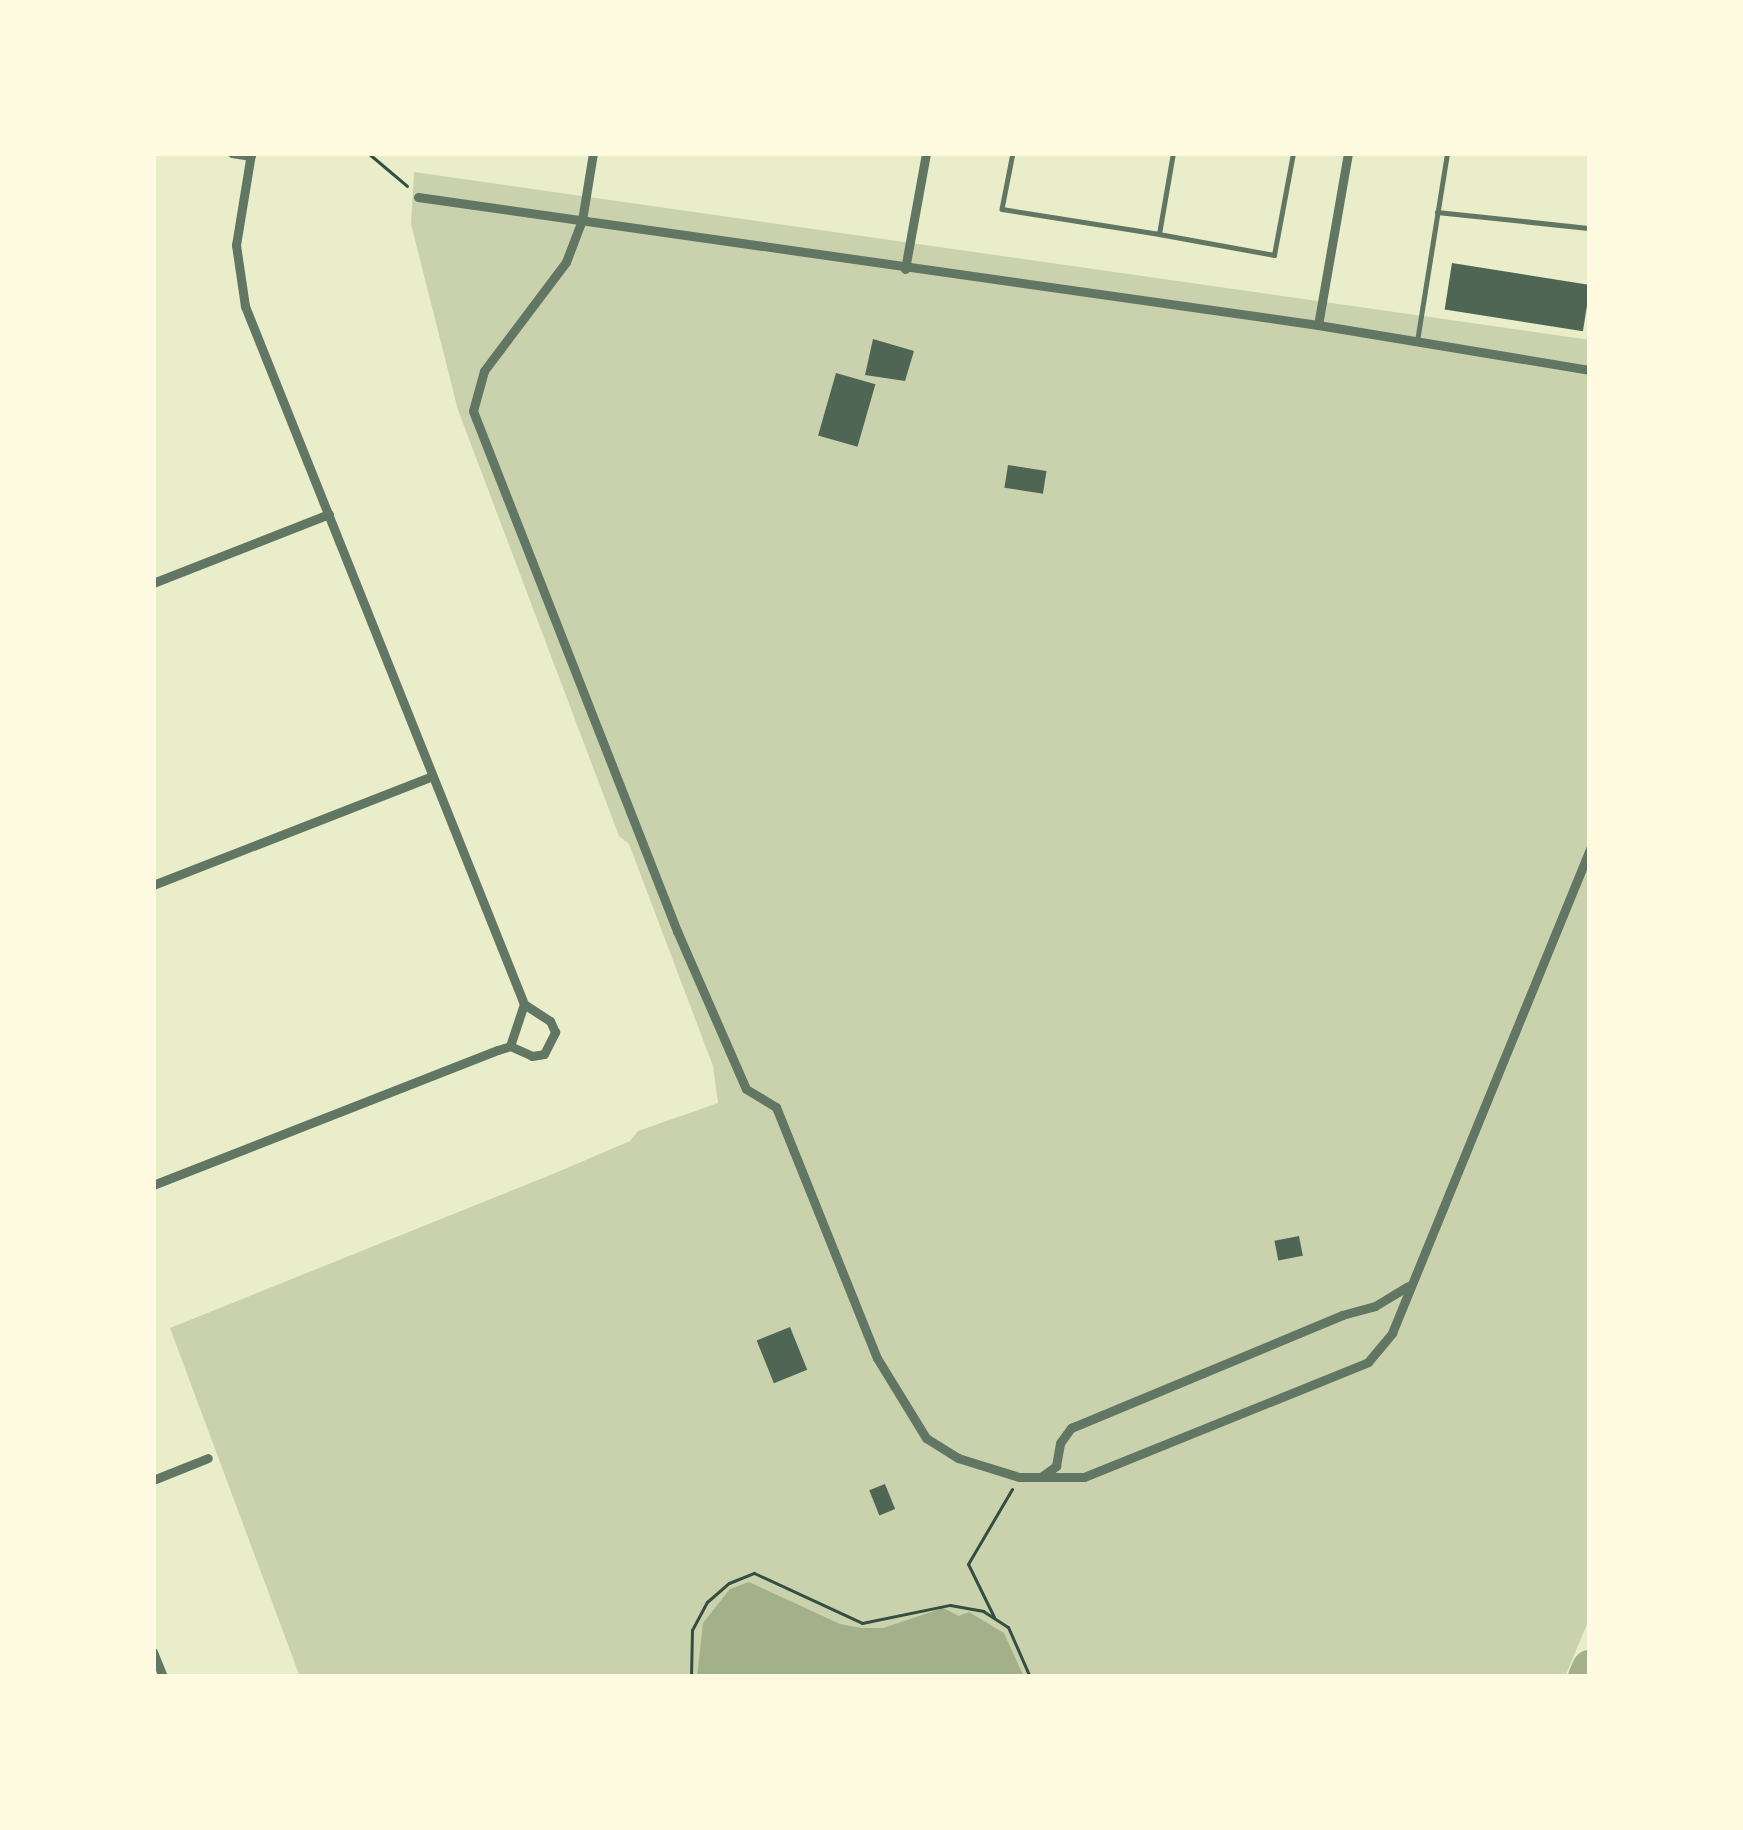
<!DOCTYPE html>
<html>
<head>
<meta charset="utf-8">
<style>
  body { margin:0 }
  #map { position:relative; width:1743px; height:1830px; overflow:hidden; background:#e9edc9; font-family:Karla,sans-serif }
  div>[style] { position:absolute }
  [style*='--x'] { left:calc(var(--x)*1px); top:calc(var(--y)*1px); width:calc(var(--w)*1px); rotate:calc(var(--a)*1deg) }
  .green>* { inset:0; background:#cad2ad }
  .water>* { inset:0; background:#a3b18a }
  .river>* { height:36px; margin:-18px; padding:0 18px; transform-origin:18px; border-radius:18px; background:#a3b18a }
  .building>* { inset:0; background:#4f6655; transform-origin:0 0 }
  .path>* { height:3px; margin:-1.5px; padding:0 1.5px; transform-origin:1.5px; border-radius:1.5px; background:#344e41 }
  .service>* { height:4.5px; margin:-2.25px; padding:0 2.25px; transform-origin:2.25px; border-radius:2.25px; background:#617663 }
  .minor>* { height:9px; margin:-4.5px; padding:0 4.5px; transform-origin:4.5px; border-radius:4.5px; background:#617663 }
  span { translate:-50% -50%; white-space:nowrap; text-align:center; line-height:1.15; -webkit-text-stroke:9px #fefae0; paint-order:stroke }
  .frame { position:absolute; inset:0; border:156px solid #fefae0; pointer-events:none }
</style>
</head>
<body>
<div id="map">
  <div class="green">
    <i style="clip-path:polygon(414px 172px,1590px 340px,1590px 1617px,1565px 1677px,300px 1677px,170px 1328px,553px 1174px,630px 1141px,638px 1131px,718px 1103px,713px 1066px,629px 844px,619px 836px,458px 410px,411px 224px)"></i>
  </div>
  <div class="water">
    <i style="clip-path:polygon(749px 1582px,840px 1624px,862px 1628px,883px 1628px,943px 1608px,959px 1616px,969px 1612px,1004px 1633px,1024px 1677px,697px 1677px,703px 1623px,730px 1589px)"></i>
  </div>
  <div class="river">
    <i style="--x:1586;--y:1677;--w:10;--a:-66"></i>
  </div>
  <div class="building">
    <i style="left:1452px;top:263px;width:140px;height:47px;rotate:9deg"></i>
    <i style="clip-path:polygon(873px 339px,914px 351px,905px 381px,865px 375px)"></i>
    <i style="left:836px;top:373px;width:41px;height:65px;rotate:16deg"></i>
    <i style="left:1008px;top:465px;width:39px;height:23px;rotate:9deg"></i>
    <i style="left:1299px;top:1236px;width:20px;height:25px;rotate:79deg"></i>
    <i style="left:790px;top:1327px;width:46px;height:36px;rotate:68deg"></i>
    <i style="left:885px;top:1484px;width:27px;height:17px;rotate:68deg"></i>
  </div>
  <div class="path">
    <i style="--x:368;--y:153;--w:51;--a:40.2"></i>
    <i style="--x:994;--y:1617;--w:59;--a:-116.1"></i>
    <i style="--x:968;--y:1564;--w:87;--a:-59.6"></i>
    <i style="--x:691;--y:1677;--w:47;--a:-88.8"></i>
    <i style="--x:692;--y:1630;--w:32;--a:-62"></i>
    <i style="--x:707;--y:1602;--w:29;--a:-41"></i>
    <i style="--x:729;--y:1583;--w:27;--a:-22"></i>
    <i style="--x:754;--y:1573;--w:119;--a:24.8"></i>
    <i style="--x:862;--y:1623;--w:90;--a:-11.6"></i>
    <i style="--x:950;--y:1605;--w:34;--a:10"></i>
    <i style="--x:983;--y:1611;--w:30;--a:33"></i>
    <i style="--x:1008;--y:1627;--w:55;--a:66.3"></i>
  </div>
  <div class="service">
    <i style="--x:1013;--y:153;--w:57;--a:101.1"></i>
    <i style="--x:1002;--y:209;--w:159;--a:9"></i>
    <i style="--x:1159;--y:234;--w:82;--a:-80.2"></i>
    <i style="--x:1437;--y:212;--w:154;--a:6"></i>
    <i style="--x:1159;--y:234;--w:117;--a:10.3"></i>
    <i style="--x:1274;--y:255;--w:104;--a:-79.4"></i>
    <i style="--x:1417;--y:341;--w:190;--a:-80.9"></i>
  </div>
  <div class="minor">
    <i style="--x:232;--y:153;--w:19;--a:9"></i>
    <i style="--x:593;--y:153;--w:68;--a:99.3"></i>
    <i style="--x:582;--y:220;--w:45;--a:110.9"></i>
    <i style="--x:566;--y:262;--w:136;--a:127"></i>
    <i style="--x:484;--y:371;--w:41;--a:105.4"></i>
    <i style="--x:473;--y:411;--w:559;--a:68.58"></i>
    <i style="--x:677;--y:931;--w:172;--a:66.4"></i>
    <i style="--x:746;--y:1089;--w:35;--a:31"></i>
    <i style="--x:776;--y:1107;--w:271;--a:68.1"></i>
    <i style="--x:877;--y:1358;--w:94;--a:58.5"></i>
    <i style="--x:926;--y:1438;--w:38;--a:32"></i>
    <i style="--x:958;--y:1458;--w:64;--a:17.3"></i>
    <i style="--x:1019;--y:1477;--w:65;--a:0"></i>
    <i style="--x:1084;--y:1477;--w:306;--a:-22"></i>
    <i style="--x:1368;--y:1362;--w:38;--a:-50"></i>
    <i style="--x:1392;--y:1333;--w:523;--a:-67.75"></i>
    <i style="--x:418;--y:197;--w:909;--a:8.09"></i>
    <i style="--x:1318;--y:325;--w:276;--a:9.4"></i>
    <i style="--x:905;--y:269;--w:118;--a:-79.7"></i>
    <i style="--x:1318;--y:325;--w:175;--a:-80.1"></i>
    <i style="--x:153;--y:583;--w:189;--a:-21.4"></i>
    <i style="--x:153;--y:885;--w:300;--a:-21.3"></i>
    <i style="--x:510;--y:1046;--w:44;--a:-71.6"></i>
    <i style="--x:153;--y:1185;--w:370;--a:-21.4"></i>
    <i style="--x:498;--y:1050;--w:13;--a:-18"></i>
    <i style="--x:510;--y:1046;--w:24;--a:24"></i>
    <i style="--x:532;--y:1056;--w:12;--a:-9"></i>
    <i style="--x:544;--y:1054;--w:25;--a:-63"></i>
    <i style="--x:555;--y:1032;--w:12;--a:-114"></i>
    <i style="--x:550;--y:1021;--w:31;--a:-147"></i>
    <i style="--x:524;--y:1004;--w:752;--a:-111.79"></i>
    <i style="--x:245;--y:306;--w:62;--a:-98.4"></i>
    <i style="--x:236;--y:245;--w:93;--a:-80.7"></i>
    <i style="--x:1041;--y:1477;--w:19;--a:-36"></i>
    <i style="--x:1056;--y:1466;--w:23;--a:-80"></i>
    <i style="--x:1060;--y:1443;--w:19;--a:-54"></i>
    <i style="--x:1071;--y:1428;--w:294;--a:-22.6"></i>
    <i style="--x:1342;--y:1315;--w:34;--a:-15"></i>
    <i style="--x:1375;--y:1306;--w:39;--a:-31"></i>
    <i style="--x:153;--y:1480;--w:59;--a:-21.8"></i>
    <i style="--x:153;--y:1652;--w:27;--a:68"></i>
  </div>
  <div class="frame"></div>
</div>
</body>
</html>
